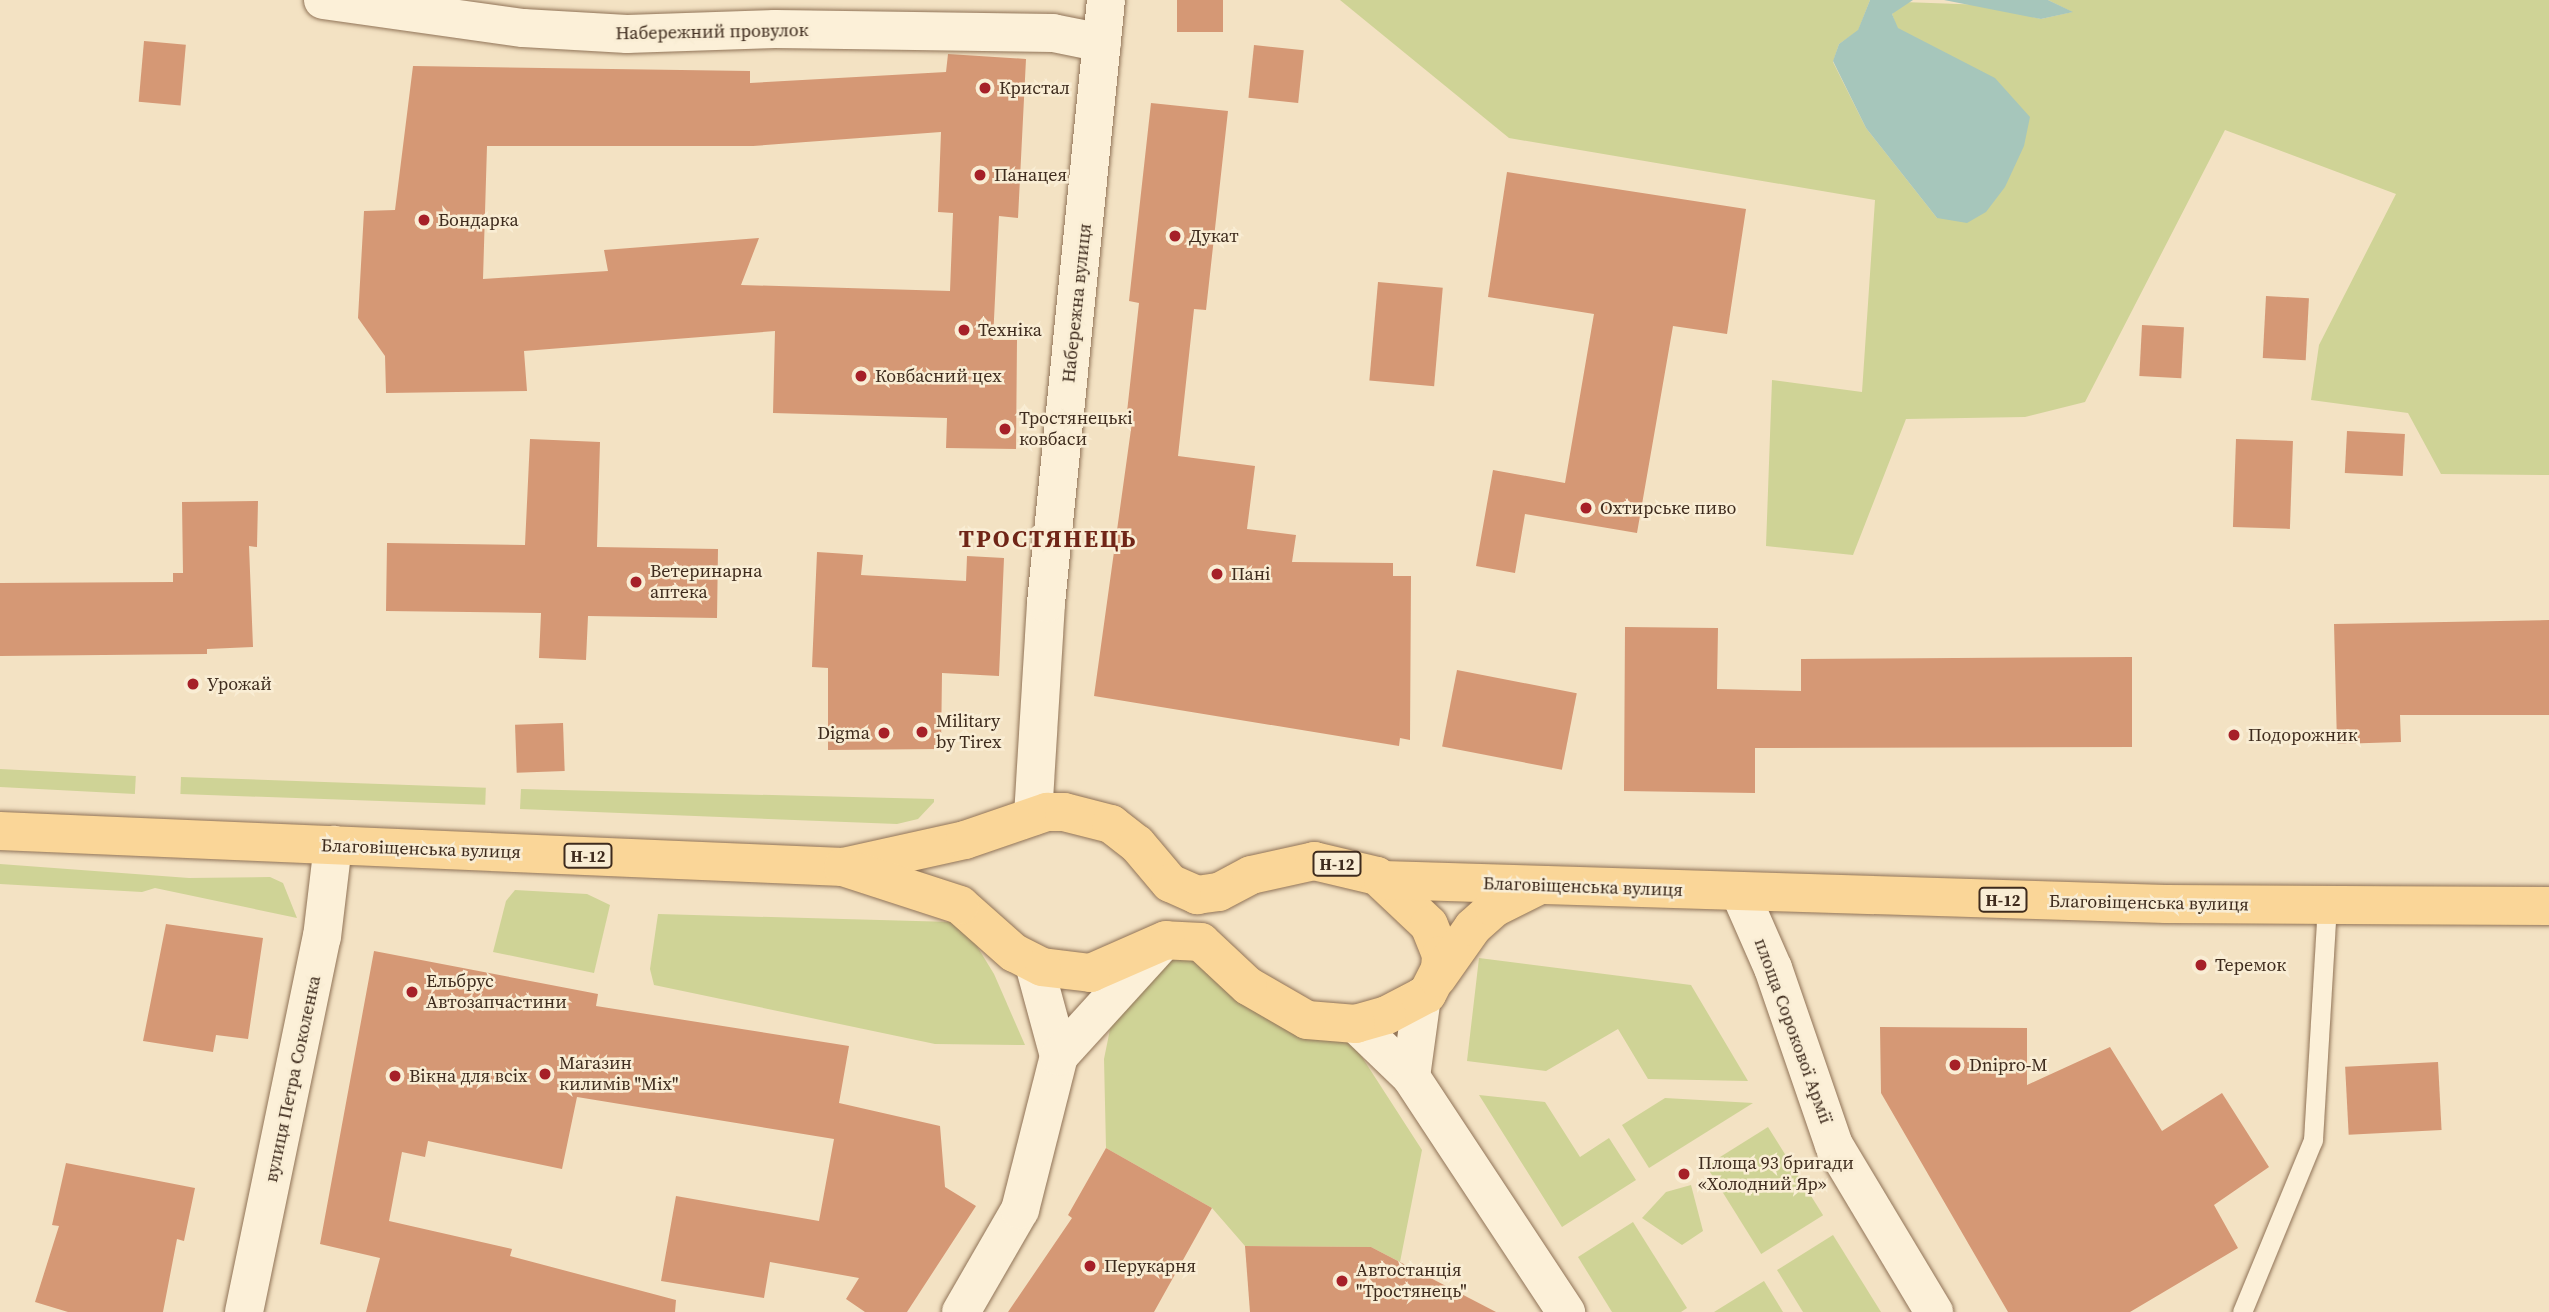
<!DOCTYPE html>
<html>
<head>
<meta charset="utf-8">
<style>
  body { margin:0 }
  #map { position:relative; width:2549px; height:1312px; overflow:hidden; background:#f3e2c3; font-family:"Source Serif 4",serif }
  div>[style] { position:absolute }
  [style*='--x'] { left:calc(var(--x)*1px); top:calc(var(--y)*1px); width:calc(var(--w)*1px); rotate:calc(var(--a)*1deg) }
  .green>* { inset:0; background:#cfd396; transform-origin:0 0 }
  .water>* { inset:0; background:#a6c6bb }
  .building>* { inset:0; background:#d59875; transform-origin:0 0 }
  .roads { filter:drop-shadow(0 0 2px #907357) drop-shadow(0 0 2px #907357) }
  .service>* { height:19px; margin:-9.5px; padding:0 9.5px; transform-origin:9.5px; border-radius:9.5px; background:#fcf0d8 }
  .minor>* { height:38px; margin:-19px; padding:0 19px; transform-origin:19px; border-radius:19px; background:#fcf0d8 }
  .secondary>* { height:38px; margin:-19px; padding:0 19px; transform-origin:19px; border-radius:19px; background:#fcf0d8 }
  .primary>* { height:38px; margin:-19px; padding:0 19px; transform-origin:19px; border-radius:19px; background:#fad698 }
  .dots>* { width:19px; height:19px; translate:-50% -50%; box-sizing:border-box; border:4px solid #f9edd4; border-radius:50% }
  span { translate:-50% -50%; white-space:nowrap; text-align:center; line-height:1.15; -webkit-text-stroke:5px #f9edd4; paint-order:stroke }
  .shield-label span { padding:2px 5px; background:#f9edd4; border:2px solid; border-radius:5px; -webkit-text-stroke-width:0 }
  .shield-label { font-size:16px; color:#3e2b1d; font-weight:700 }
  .street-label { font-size:18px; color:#3e2b1d }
  .poi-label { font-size:18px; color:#3e2b1d }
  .left { translate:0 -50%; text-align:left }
  .right { translate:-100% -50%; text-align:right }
  .district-label { font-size:24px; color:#702517; font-weight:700; letter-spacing:2px }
</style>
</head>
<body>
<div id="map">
  <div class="green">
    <i style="clip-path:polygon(1340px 0,1870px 0,1858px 31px,1839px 44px,1833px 62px,1866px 128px,1937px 218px,1926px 46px,1897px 28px,1892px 14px,1903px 2px,1986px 5px,2041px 19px,2072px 12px,2048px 0,2549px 0,2549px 475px,2441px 474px,2408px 413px,2311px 400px,2319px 345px,2396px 194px,2225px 130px,2085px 402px,2025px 417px,1906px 419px,1853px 555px,1766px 546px,1772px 380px,1862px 392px,1875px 200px,1509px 138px)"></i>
    <i style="left:0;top:769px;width:136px;height:18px;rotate:3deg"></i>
    <i style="left:181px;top:777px;width:305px;height:17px;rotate:2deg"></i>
    <i style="clip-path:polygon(521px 789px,934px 799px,934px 802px,918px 819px,897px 824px,520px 809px)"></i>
    <i style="clip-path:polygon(0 864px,189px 878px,270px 877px,283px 883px,297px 918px,155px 888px,142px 892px,0 884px)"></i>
    <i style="clip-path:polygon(515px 890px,587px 894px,610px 905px,594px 973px,493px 952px,506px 901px)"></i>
    <i style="clip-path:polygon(658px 914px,952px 922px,969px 933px,994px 974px,1025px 1045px,935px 1044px,654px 985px,650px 969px)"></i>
    <i style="clip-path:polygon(1162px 943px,1349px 1037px,1422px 1150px,1400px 1262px,1371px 1247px,1245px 1246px,1212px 1208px,1106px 1148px,1104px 1059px,1118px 990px)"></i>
    <i style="clip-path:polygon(1479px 958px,1691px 985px,1748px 1081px,1648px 1079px,1618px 1029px,1546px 1071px,1467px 1061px)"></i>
    <i style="clip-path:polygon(1479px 1095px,1545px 1102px,1580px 1157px,1609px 1138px,1636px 1180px,1562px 1227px)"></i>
    <i style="clip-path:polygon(1665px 1098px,1753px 1103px,1649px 1168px,1622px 1125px)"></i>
    <i style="left:1768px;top:1127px;width:104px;height:73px;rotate:58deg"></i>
    <i style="clip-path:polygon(1691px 1185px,1703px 1231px,1682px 1245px,1642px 1218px,1666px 1192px)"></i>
    <i style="clip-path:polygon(1633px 1222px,1687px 1308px,1681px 1312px,1612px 1312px,1578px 1257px)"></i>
    <i style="clip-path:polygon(1833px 1235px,1881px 1312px,1803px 1312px,1777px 1270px)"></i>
    <i style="clip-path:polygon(1764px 1281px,1783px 1312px,1714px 1312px)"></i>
  </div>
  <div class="water">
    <i style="clip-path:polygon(1870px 0,1913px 0,1892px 14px,1898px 28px,1995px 78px,2030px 117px,2024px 146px,2005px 187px,1986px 212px,1967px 223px,1937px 218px,1866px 128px,1833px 61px,1839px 44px,1858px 30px)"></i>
    <i style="clip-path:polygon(1944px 0,2048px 0,2073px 12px,2041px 19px)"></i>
  </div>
  <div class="building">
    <i style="left:1177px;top:0;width:46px;height:32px"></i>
    <i style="left:144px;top:41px;width:42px;height:61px;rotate:5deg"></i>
    <i style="left:1254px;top:45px;width:50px;height:53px;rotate:6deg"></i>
    <i style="clip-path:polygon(evenodd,948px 54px,1026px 59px,1018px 218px,999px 216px,993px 340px,1017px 340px,1016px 449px,946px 448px,947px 418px,773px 413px,775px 331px,524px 351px,527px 391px,386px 393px,385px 356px,358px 318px,364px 211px,395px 210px,413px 66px,750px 71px,750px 83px,946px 72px,948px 54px,941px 132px,938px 212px,953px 213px,950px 291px,741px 285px,759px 238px,604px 250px,608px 271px,483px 279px,487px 146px,753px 146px,941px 132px)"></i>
    <i style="clip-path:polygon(1151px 103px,1228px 111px,1206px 310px,1194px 309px,1178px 456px,1255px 466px,1247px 529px,1296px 535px,1292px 562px,1393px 563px,1393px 576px,1411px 576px,1410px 740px,1400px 738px,1399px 746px,1094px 696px,1132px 422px,1126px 421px,1139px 303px,1129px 301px)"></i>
    <i style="clip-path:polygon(1507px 172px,1746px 209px,1727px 334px,1673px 326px,1637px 533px,1525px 514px,1515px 573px,1476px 566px,1493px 470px,1565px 483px,1594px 314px,1488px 297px)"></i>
    <i style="left:1378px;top:282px;width:65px;height:99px;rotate:5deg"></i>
    <i style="left:2266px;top:296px;width:43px;height:62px;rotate:3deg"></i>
    <i style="left:2142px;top:325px;width:42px;height:51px;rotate:3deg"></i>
    <i style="left:2347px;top:431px;width:58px;height:42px;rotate:3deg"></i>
    <i style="clip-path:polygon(530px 439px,600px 442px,597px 547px,718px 549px,717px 618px,588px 616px,586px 660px,539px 658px,541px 613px,386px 611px,387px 543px,525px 545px)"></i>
    <i style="left:2236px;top:439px;width:57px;height:88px;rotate:2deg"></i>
    <i style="clip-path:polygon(258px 501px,257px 547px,249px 546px,253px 647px,207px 649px,207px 654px,0 656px,0 583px,173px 582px,173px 573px,183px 573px,182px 502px)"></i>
    <i style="clip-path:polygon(817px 552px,863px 555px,861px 575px,966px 581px,967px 556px,1004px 558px,999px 676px,942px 673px,941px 749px,828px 750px,828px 668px,812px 667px)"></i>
    <i style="clip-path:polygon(2549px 620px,2549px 715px,2400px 715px,2401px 742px,2337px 744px,2334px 624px)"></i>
    <i style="clip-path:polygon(1625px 627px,1718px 628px,1717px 689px,1801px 691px,1801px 659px,2132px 657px,2132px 747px,1755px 748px,1755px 793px,1624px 791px)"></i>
    <i style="left:1457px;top:670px;width:122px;height:78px;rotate:11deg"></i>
    <i style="left:563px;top:723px;width:48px;height:48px;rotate:88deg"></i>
    <i style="clip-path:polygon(166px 924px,263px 938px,248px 1039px,216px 1035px,213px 1052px,143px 1041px)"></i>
    <i style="clip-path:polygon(374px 951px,598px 994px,596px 1006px,849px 1046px,839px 1103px,940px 1126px,945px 1187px,976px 1206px,907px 1312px,865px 1312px,846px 1299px,859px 1278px,770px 1262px,764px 1298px,661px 1281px,676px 1196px,819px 1221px,834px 1139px,577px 1097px,562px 1169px,428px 1141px,425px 1157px,402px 1152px,389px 1221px,512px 1249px,510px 1256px,676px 1300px,675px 1312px,366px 1312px,380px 1258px,320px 1244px)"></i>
    <i style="clip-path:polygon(1880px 1027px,2027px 1028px,2027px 1085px,2110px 1047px,2162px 1131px,2222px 1093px,2269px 1167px,2214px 1205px,2238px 1248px,2130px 1312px,2008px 1312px,1881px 1093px)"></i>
    <i style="left:2438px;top:1062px;width:68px;height:93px;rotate:87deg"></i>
    <i style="clip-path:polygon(1106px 1148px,1212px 1208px,1154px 1312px,1008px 1312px,1072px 1218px,1068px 1215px)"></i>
    <i style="clip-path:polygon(66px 1163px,195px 1188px,184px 1241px,177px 1239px,163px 1312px,68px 1312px,35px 1302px,59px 1226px,52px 1225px)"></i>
    <i style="clip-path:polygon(1245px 1246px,1371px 1247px,1496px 1312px,1250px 1312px)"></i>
  </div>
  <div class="roads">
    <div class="service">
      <i style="--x:2242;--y:1312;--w:186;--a:-67.6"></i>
      <i style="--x:2313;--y:1140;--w:233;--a:-86.6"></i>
    </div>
    <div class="minor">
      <i style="--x:323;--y:0;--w:202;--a:8"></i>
      <i style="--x:523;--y:28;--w:104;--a:3.3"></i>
      <i style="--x:627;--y:34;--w:148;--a:-1.9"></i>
      <i style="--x:775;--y:29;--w:278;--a:0.8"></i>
      <i style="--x:1053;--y:33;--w:50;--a:11.5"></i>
      <i style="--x:1740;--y:893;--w:82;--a:66.3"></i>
      <i style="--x:1773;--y:968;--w:187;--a:71"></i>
      <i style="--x:1834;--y:1145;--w:195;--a:59.1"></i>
      <i style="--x:1034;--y:964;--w:95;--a:74.8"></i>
      <i style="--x:1356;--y:1024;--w:76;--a:43.9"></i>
      <i style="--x:1411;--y:1077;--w:282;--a:56.6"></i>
      <i style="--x:1411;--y:1077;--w:81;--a:-82.2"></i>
      <i style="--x:244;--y:1312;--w:383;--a:-78.3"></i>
      <i style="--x:322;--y:937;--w:93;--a:-83.2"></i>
      <i style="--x:961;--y:1312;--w:118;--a:-60"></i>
      <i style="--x:1020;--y:1210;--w:159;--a:-75.8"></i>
      <i style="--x:1059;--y:1056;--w:153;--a:-47.7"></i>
    </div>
    <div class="secondary">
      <i style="--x:1033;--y:816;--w:213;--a:-86.5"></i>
      <i style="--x:1046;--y:603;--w:606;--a:-84.32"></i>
    </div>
    <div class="primary">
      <i style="--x:0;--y:831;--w:844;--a:2.45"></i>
      <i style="--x:843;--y:867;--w:125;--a:-12.5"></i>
      <i style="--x:965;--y:840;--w:87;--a:-18.9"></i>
      <i style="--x:1047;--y:812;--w:17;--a:0"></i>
      <i style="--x:1064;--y:812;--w:49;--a:14.3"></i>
      <i style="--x:1111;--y:824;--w:33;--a:38"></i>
      <i style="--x:1137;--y:844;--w:51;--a:49.8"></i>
      <i style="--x:1170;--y:883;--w:30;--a:24"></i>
      <i style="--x:1197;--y:895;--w:22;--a:-8"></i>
      <i style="--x:1219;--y:892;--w:36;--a:-28"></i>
      <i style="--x:1251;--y:875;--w:65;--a:-12.5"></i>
      <i style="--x:1314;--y:861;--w:65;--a:13.4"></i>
      <i style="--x:1377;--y:876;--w:71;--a:43.3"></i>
      <i style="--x:1429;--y:925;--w:32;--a:68"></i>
      <i style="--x:1441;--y:955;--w:14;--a:94"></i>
      <i style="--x:1440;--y:969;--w:28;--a:117"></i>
      <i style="--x:1427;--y:994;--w:45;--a:152.3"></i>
      <i style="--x:1387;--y:1015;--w:32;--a:164"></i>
      <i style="--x:1356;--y:1024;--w:49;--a:-175.3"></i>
      <i style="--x:1307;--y:1020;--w:68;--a:-150"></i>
      <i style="--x:1248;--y:986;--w:64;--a:-136.9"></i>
      <i style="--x:1201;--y:942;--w:35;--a:-177"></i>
      <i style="--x:1166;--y:940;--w:82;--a:156.3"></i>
      <i style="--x:1091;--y:973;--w:49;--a:-173"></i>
      <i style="--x:1042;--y:967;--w:31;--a:-153"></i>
      <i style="--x:1014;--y:953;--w:72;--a:-138.4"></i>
      <i style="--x:960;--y:905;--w:123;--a:-162"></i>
      <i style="--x:1383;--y:880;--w:783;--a:1.76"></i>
      <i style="--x:2166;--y:904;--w:383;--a:0.3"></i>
      <i style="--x:1437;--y:978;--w:62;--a:-54.8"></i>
      <i style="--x:1473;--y:927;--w:28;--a:-42"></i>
      <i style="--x:1494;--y:908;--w:47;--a:-26.6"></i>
    </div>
  </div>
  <div class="dots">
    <i style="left:985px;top:88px;background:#a62028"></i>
    <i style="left:980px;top:175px;background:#a62028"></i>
    <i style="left:424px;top:220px;background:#a62028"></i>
    <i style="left:1175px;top:236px;background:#a62028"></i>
    <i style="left:964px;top:330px;background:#a62028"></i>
    <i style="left:861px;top:376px;background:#a62028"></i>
    <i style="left:1005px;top:429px;background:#a62028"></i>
    <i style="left:1586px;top:508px;background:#a62028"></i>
    <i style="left:1217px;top:574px;background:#a62028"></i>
    <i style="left:636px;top:582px;background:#a62028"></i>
    <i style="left:193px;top:684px;background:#a62028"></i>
    <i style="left:922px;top:732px;background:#a62028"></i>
    <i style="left:884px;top:733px;background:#a62028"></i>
    <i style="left:2234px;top:735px;background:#a62028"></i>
    <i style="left:2201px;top:965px;background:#a62028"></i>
    <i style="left:412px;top:992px;background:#a62028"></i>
    <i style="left:1955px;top:1065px;background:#a62028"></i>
    <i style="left:545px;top:1074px;background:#a62028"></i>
    <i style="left:395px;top:1076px;background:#a62028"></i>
    <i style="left:1684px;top:1174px;background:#a62028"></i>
    <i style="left:1090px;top:1266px;background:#a62028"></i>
    <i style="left:1342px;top:1281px;background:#a62028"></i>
  </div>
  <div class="shield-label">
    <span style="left:588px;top:856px">Н-12</span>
    <span style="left:1337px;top:864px">Н-12</span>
    <span style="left:2003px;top:900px">Н-12</span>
  </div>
  <div class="street-label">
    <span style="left:712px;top:32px;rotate:-1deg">Набережний провулок</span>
    <span style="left:1077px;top:303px;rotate:-84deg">Набережна вулиця</span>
    <span style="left:421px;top:849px;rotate:2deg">Благовіщенська вулиця</span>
    <span style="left:1583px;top:887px;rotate:2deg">Благовіщенська вулиця</span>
    <span style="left:2149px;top:903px;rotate:1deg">Благовіщенська вулиця</span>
    <span style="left:1793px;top:1031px;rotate:70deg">площа Сорокової Армії</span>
    <span style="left:293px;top:1079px;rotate:-78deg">вулиця Петра Соколенка</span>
  </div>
  <div class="poi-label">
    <span class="left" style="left:999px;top:88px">Кристал</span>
    <span class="left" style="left:994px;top:175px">Панацея</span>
    <span class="left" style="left:438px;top:220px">Бондарка</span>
    <span class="left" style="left:1189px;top:236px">Дукат</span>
    <span class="left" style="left:978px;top:330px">Техніка</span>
    <span class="left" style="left:875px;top:376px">Ковбасний цех</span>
    <span class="left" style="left:1019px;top:429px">Тростянецькі<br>ковбаси</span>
    <span class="left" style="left:1600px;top:508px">Охтирське пиво</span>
    <span class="left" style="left:650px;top:582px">Ветеринарна<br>аптека</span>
    <span class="left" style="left:1231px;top:574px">Пані</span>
    <span class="left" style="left:207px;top:684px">Урожай</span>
    <span class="left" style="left:936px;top:732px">Military<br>by Tirex</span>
    <span class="right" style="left:870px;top:733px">Digma</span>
    <span class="left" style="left:2248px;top:735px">Подорожник</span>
    <span class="left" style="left:2215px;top:965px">Теремок</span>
    <span class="left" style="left:426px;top:992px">Ельбрус<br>Автозапчастини</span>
    <span class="left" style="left:559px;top:1074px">Магазин<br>килимів "Mix"</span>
    <span class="left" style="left:1969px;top:1065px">Dnipro-M</span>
    <span class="left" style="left:409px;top:1076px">Вікна для всіх</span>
    <span class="left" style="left:1698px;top:1174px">Площа 93 бригади<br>«Холодний Яр»</span>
    <span class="left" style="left:1104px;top:1266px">Перукарня</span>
    <span class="left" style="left:1356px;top:1281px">Автостанція<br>"Тростянець"</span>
  </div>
  <div class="district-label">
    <span style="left:1048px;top:539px">ТРОСТЯНЕЦЬ</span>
  </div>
</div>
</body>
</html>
